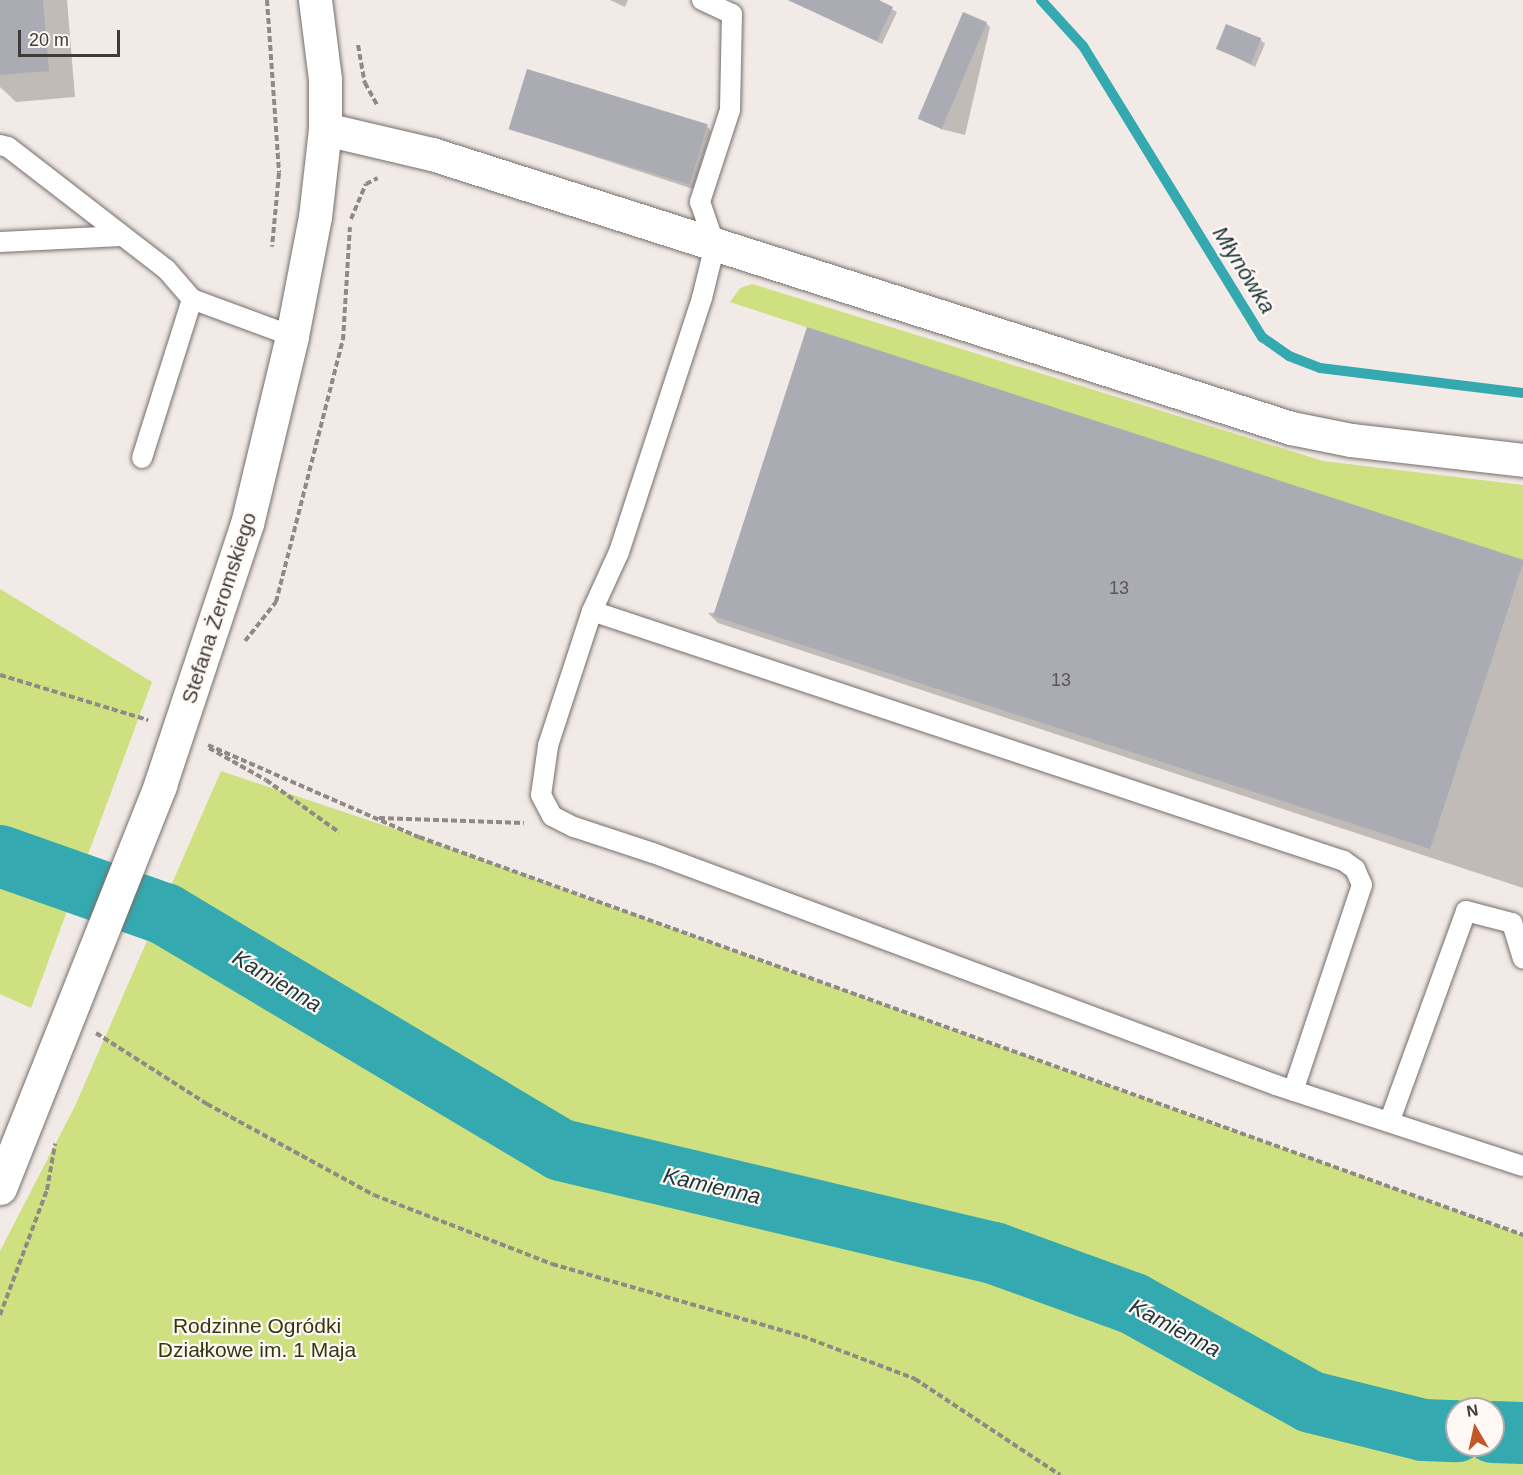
<!DOCTYPE html>
<html>
<head>
<meta charset="utf-8">
<style>
  body { margin:0 }
  #map { position:relative; width:1523px; height:1475px; overflow:hidden; background:#f2eae6; font-family:Helvetica,sans-serif }
  div>[style] { position:absolute }
  [style*='--x'] { left:calc(var(--x)*1px); top:calc(var(--y)*1px); width:calc(var(--w)*1px); rotate:calc(var(--a)*1deg) }
  .green>* { inset:0; background:#cee07f }
  .shadow>* { inset:0; background:#0003 }
  .stream>* { height:10px; margin:-5px; padding:0 5px; transform-origin:5px; border-radius:5px; background:#34a9b0 }
  .river>* { height:62px; margin:-31px; padding:0 31px; transform-origin:31px; border-radius:31px; background:#34a9b0 }
  .building>* { inset:0; background:#abacb3; transform-origin:0 0 }
  .path>* { height:4px; margin-top:-2px; transform-origin:0; background:repeating-linear-gradient(90deg,#908a87 0 6px,transparent 0 9px) }
  .roads { filter:drop-shadow(0 0 2px #756e6b) drop-shadow(0 0 2px #756e6b) }
  .service>* { height:20px; margin:-10px; padding:0 10px; transform-origin:10px; border-radius:10px; background:#fff }
  .minor>* { height:33px; margin:-16.5px; padding:0 16.5px; transform-origin:16.5px; border-radius:16.5px; background:#fff }
  .tertiary>* { height:33px; margin:-16.5px; padding:0 16.5px; transform-origin:16.5px; border-radius:16.5px; background:#fff }
  span { translate:-50% -50%; white-space:nowrap; text-align:center; line-height:1.15; -webkit-text-stroke:4.5px #fff8f5; paint-order:stroke }
  .number-label { font-size:18px; color:#595758 }
  .number-label span { -webkit-text-stroke-width:0 }
  .street-label { font-size:21px; color:#3e3b39 }
  .park-label { font-size:21px; color:#32390f }
  .water-label { font-size:22px; color:#1d3638; font-style:italic }
  .north { position:absolute; left:1445px; top:1397px; width:60px; height:60px; box-sizing:border-box; background:#fff8f5; border:2px solid #b2acaa; border-radius:50%; rotate:351deg; font-size:16px; font-weight:700; line-height:24px; text-align:center; color:#3e3b39 }
  .north::after { content:''; display:block; margin:auto; width:21px; height:27px; background:#bf5a28; clip-path:polygon(50% 0,100% 100%,50% 72%,0 100%) }
  .scale { position:absolute; left:18px; top:30px; width:102px; height:27px; box-sizing:border-box; border:3px solid #3e3b39; border-top:0; padding-left:8px; font-size:18px; line-height:21px; white-space:nowrap; color:#3e3b39; -webkit-text-stroke:4px #fff8f5; paint-order:stroke }
</style>
</head>
<body>
<div id="map">
  <div class="green">
    <i style="clip-path:polygon(752px 284px,1323px 461px,1523px 485px,1523px 563px,730px 302px,740px 288px)"></i>
    <i style="clip-path:polygon(0 589px,152px 682px,31px 1008px,0 994px)"></i>
    <i style="clip-path:polygon(evenodd,221px 771px,419px 837px,1523px 1235px,1523px 1475px,0 1475px,0 1251px,75px 1106px,221px 771px,1457px 1409px,1493px 1409px,1493px 1445px,1457px 1445px,1457px 1409px)"></i>
  </div>
  <div class="shadow">
    <i style="clip-path:polygon(0 0,67px 0,75px 97px,16px 102px,0 87px)"></i>
    <i style="clip-path:polygon(610px 0,628px 0,625px 7px)"></i>
    <i style="clip-path:polygon(788px 0,875px 0,897px 12px,882px 44px)"></i>
    <i style="clip-path:polygon(986px 23px,990px 27px,965px 135px,941px 129px,936px 124px)"></i>
    <i style="clip-path:polygon(1260px 39px,1265px 44px,1255px 67px,1217px 48px)"></i>
    <i style="clip-path:polygon(707px 126px,711px 131px,693px 189px,510px 129px)"></i>
    <i style="clip-path:polygon(1523px 564px,1523px 888px,718px 623px,708px 613px)"></i>
  </div>
  <div class="stream">
    <i style="--x:1041;--y:0;--w:62;--a:47.6"></i>
    <i style="--x:1083;--y:46;--w:342;--a:58.4"></i>
    <i style="--x:1262;--y:337;--w:33;--a:35"></i>
    <i style="--x:1289;--y:356;--w:33;--a:21"></i>
    <i style="--x:1320;--y:368;--w:205;--a:7"></i>
  </div>
  <div class="river">
    <i style="--x:0;--y:856;--w:175;--a:19.4"></i>
    <i style="--x:165;--y:914;--w:461;--a:30.8"></i>
    <i style="--x:561;--y:1150;--w:445;--a:13.4"></i>
    <i style="--x:994;--y:1253;--w:149;--a:20"></i>
    <i style="--x:1134;--y:1304;--w:202;--a:29"></i>
    <i style="--x:1311;--y:1402;--w:115;--a:14"></i>
    <i style="--x:1423;--y:1430;--w:34;--a:2"></i>
    <i style="--x:1493;--y:1432;--w:30;--a:2"></i>
  </div>
  <div class="building">
    <i style="clip-path:polygon(0 0,43px 0,49px 71px,0 75px)"></i>
    <i style="clip-path:polygon(788px 0,879px 0,893px 7px,877px 41px)"></i>
    <i style="left:963px;top:12px;width:26px;height:116px;rotate:23deg"></i>
    <i style="left:1226px;top:24px;width:38px;height:27px;rotate:22deg"></i>
    <i style="left:527px;top:69px;width:189px;height:63px;rotate:17deg"></i>
    <i style="left:807px;top:327px;width:754px;height:304px;rotate:18deg"></i>
  </div>
  <div class="path">
    <i style="--x:267;--y:0;--w:173;--a:86"></i>
    <i style="--x:279;--y:173;--w:74;--a:95.4"></i>
    <i style="--x:358;--y:45;--w:39;--a:80"></i>
    <i style="--x:365;--y:83;--w:25;--a:61"></i>
    <i style="--x:351;--y:219;--w:38;--a:-67"></i>
    <i style="--x:366;--y:184;--w:13;--a:-27"></i>
    <i style="--x:245;--y:641;--w:50;--a:-51.5"></i>
    <i style="--x:276;--y:602;--w:270;--a:-75.7"></i>
    <i style="--x:343;--y:340;--w:113;--a:-86.5"></i>
    <i style="--x:0;--y:675;--w:155;--a:16.9"></i>
    <i style="--x:208;--y:745;--w:230;--a:23.6"></i>
    <i style="--x:419;--y:837;--w:1174;--a:19.82"></i>
    <i style="--x:209;--y:748;--w:65;--a:29.3"></i>
    <i style="--x:266;--y:780;--w:90;--a:35.5"></i>
    <i style="--x:379;--y:818;--w:145;--a:2"></i>
    <i style="--x:96;--y:1033;--w:132;--a:32.6"></i>
    <i style="--x:207;--y:1104;--w:190;--a:28.6"></i>
    <i style="--x:374;--y:1195;--w:191;--a:21.2"></i>
    <i style="--x:552;--y:1264;--w:260;--a:16.1"></i>
    <i style="--x:802;--y:1336;--w:121;--a:20.8"></i>
    <i style="--x:915;--y:1379;--w:174;--a:33.5"></i>
    <i style="--x:0;--y:1315;--w:134;--a:-69.4"></i>
    <i style="--x:47;--y:1190;--w:47;--a:-80.1"></i>
  </div>
  <div class="roads">
    <div class="service">
      <i style="--x:702;--y:0;--w:33;--a:25"></i>
      <i style="--x:732;--y:14;--w:96;--a:91.2"></i>
      <i style="--x:730;--y:110;--w:97;--a:108.1"></i>
      <i style="--x:700;--y:202;--w:46;--a:70.8"></i>
      <i style="--x:715;--y:245;--w:55;--a:103.8"></i>
      <i style="--x:702;--y:298;--w:267;--a:108.1"></i>
      <i style="--x:619;--y:552;--w:65;--a:114.6"></i>
      <i style="--x:592;--y:611;--w:142;--a:108.1"></i>
      <i style="--x:548;--y:746;--w:49;--a:98.1"></i>
      <i style="--x:541;--y:795;--w:24;--a:62"></i>
      <i style="--x:552;--y:816;--w:25;--a:27"></i>
      <i style="--x:574;--y:827;--w:83;--a:18.2"></i>
      <i style="--x:653;--y:853;--w:665;--a:20.42"></i>
      <i style="--x:1276;--y:1085;--w:260;--a:18.2"></i>
      <i style="--x:0;--y:145;--w:8;--a:14"></i>
      <i style="--x:8;--y:147;--w:200;--a:37.7"></i>
      <i style="--x:166;--y:269;--w:40;--a:49"></i>
      <i style="--x:0;--y:242;--w:121;--a:-2.8"></i>
      <i style="--x:142;--y:458;--w:167;--a:-72.5"></i>
      <i style="--x:192;--y:299;--w:107;--a:20.3"></i>
      <i style="--x:592;--y:611;--w:792;--a:18.39"></i>
      <i style="--x:1344;--y:861;--w:14;--a:36"></i>
      <i style="--x:1355;--y:869;--w:17;--a:66"></i>
      <i style="--x:1362;--y:885;--w:217;--a:108.5"></i>
      <i style="--x:1390;--y:1120;--w:222;--a:-70"></i>
      <i style="--x:1466;--y:911;--w:48;--a:14.6"></i>
      <i style="--x:1512;--y:923;--w:37;--a:73"></i>
    </div>
    <div class="minor">
      <i style="--x:325;--y:129;--w:110;--a:13.2"></i>
      <i style="--x:432;--y:154;--w:902;--a:17.69"></i>
      <i style="--x:1291;--y:428;--w:61;--a:11.3"></i>
      <i style="--x:1351;--y:440;--w:173;--a:6.6"></i>
    </div>
    <div class="tertiary">
      <i style="--x:0;--y:1188;--w:434;--a:-68.3"></i>
      <i style="--x:160;--y:785;--w:275;--a:-71.6"></i>
      <i style="--x:247;--y:524;--w:193;--a:-76.5"></i>
      <i style="--x:292;--y:336;--w:121;--a:-79.1"></i>
      <i style="--x:315;--y:217;--w:89;--a:-83.5"></i>
      <i style="--x:325;--y:129;--w:50;--a:-90"></i>
      <i style="--x:325;--y:79;--w:80;--a:-97.2"></i>
    </div>
  </div>
  <div class="number-label">
    <span style="left:1119px;top:588px">13</span>
    <span style="left:1061px;top:680px">13</span>
  </div>
  <div class="street-label">
    <span style="left:219px;top:608px;rotate:-72deg">Stefana Żeromskiego</span>
  </div>
  <div class="park-label">
    <span style="left:257px;top:1338px">Rodzinne Ogródki<br>Działkowe im. 1 Maja</span>
  </div>
  <div class="water-label">
    <span style="left:1244px;top:270px;rotate:58deg">Młynówka</span>
    <span style="left:277px;top:981px;rotate:31deg">Kamienna</span>
    <span style="left:712px;top:1186px;rotate:13deg">Kamienna</span>
    <span style="left:1175px;top:1328px;rotate:28deg">Kamienna</span>
  </div>
  <div class="north">N</div>
  <div class="scale">20 m</div>
</div>
</body>
</html>
